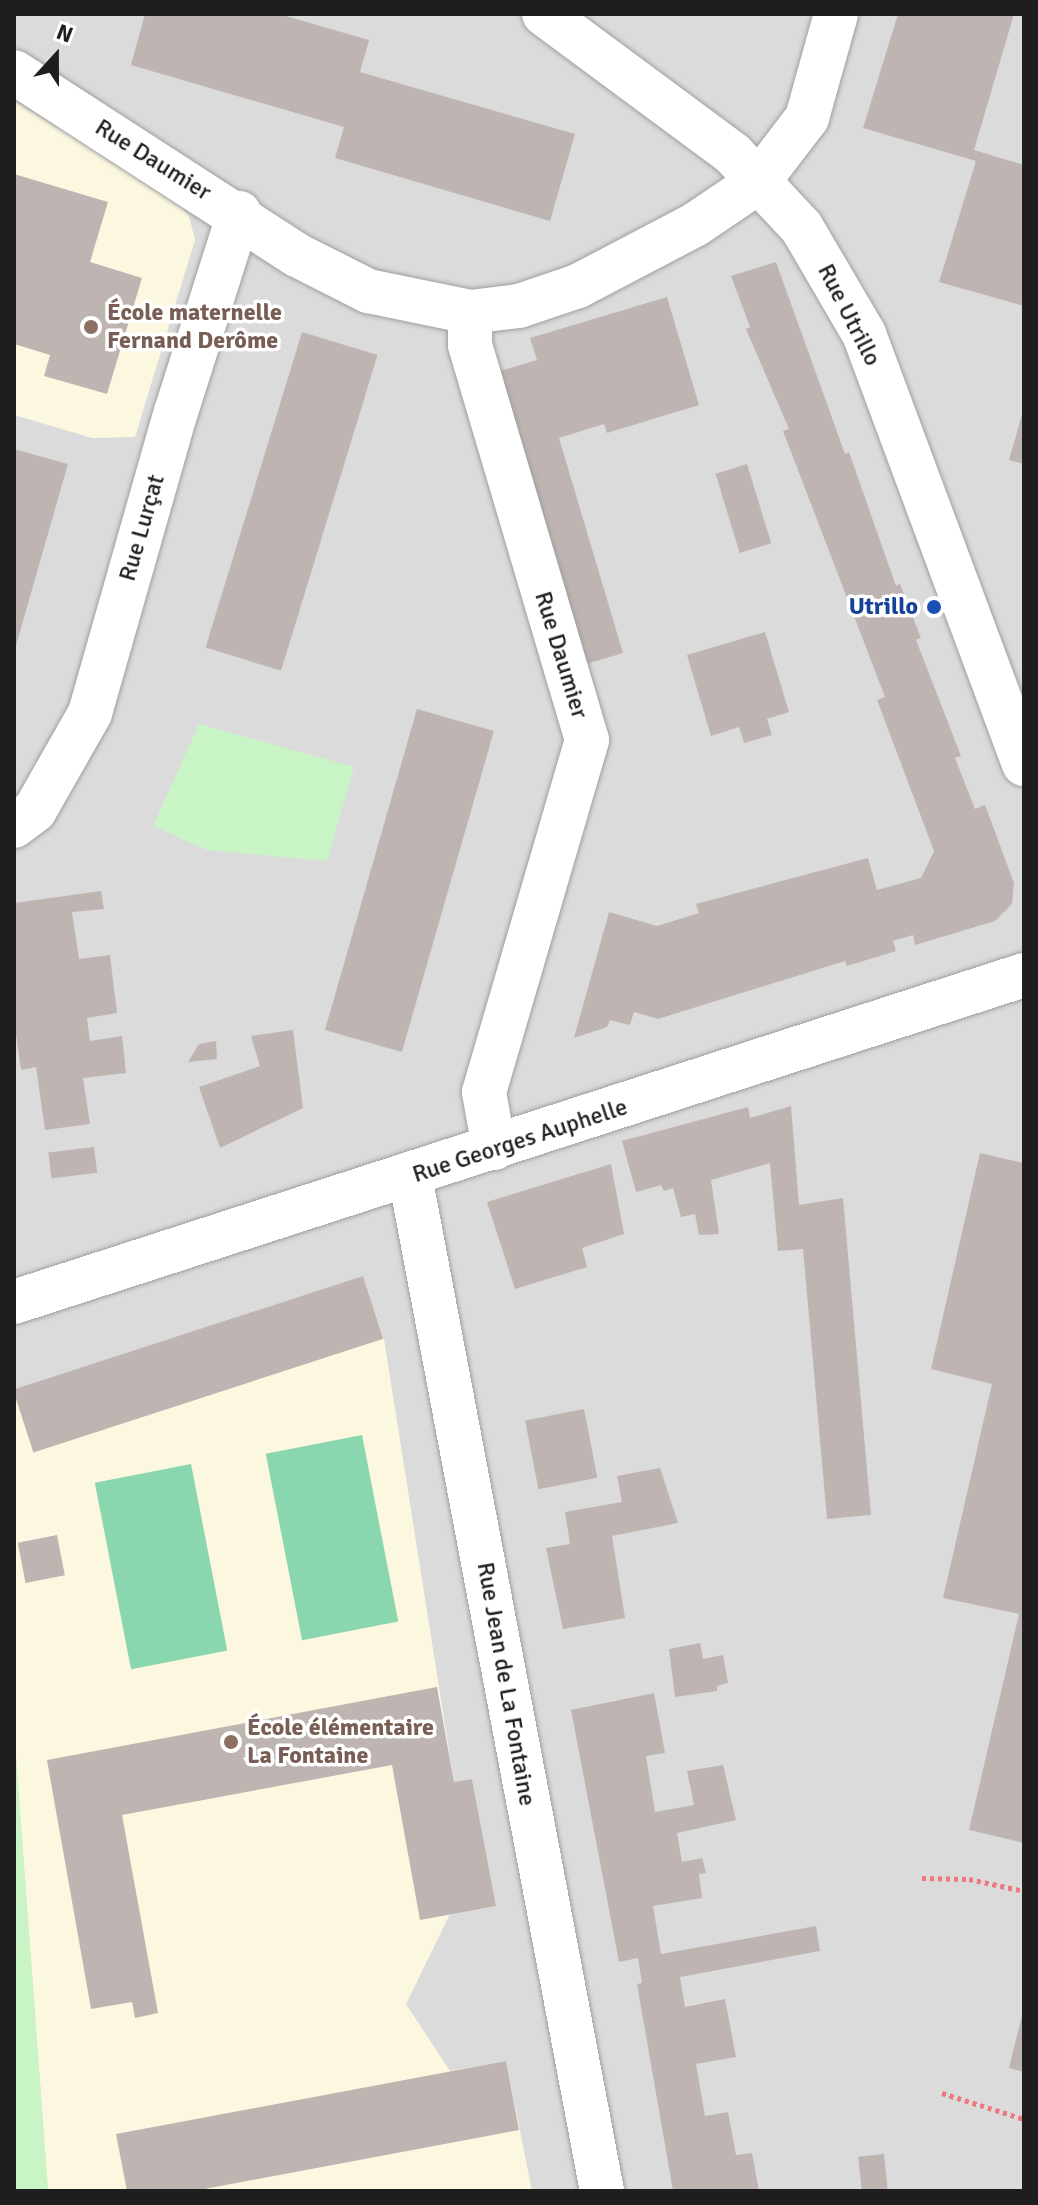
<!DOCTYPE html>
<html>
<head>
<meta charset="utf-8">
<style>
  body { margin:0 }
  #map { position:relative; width:1038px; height:2205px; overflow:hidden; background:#eeeae5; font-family:Signika,sans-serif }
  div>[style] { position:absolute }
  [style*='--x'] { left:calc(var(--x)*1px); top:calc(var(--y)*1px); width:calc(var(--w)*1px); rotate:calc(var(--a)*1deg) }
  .residential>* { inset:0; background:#dcdbdb; transform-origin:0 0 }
  .education>* { inset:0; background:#fcf8e0 }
  .park>* { inset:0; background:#c9f4c6 }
  .pitch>* { inset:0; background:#8ad6ae; transform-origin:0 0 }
  .building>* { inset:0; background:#beb5b2; transform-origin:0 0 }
  .path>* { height:5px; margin-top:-2.5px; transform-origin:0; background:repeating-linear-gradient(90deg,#ed787d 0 4px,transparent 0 8px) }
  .roads { filter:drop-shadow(0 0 2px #9f9f9f) drop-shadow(0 0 2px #9f9f9f) }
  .minor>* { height:44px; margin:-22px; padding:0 22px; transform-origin:22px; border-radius:22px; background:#fff }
  .dots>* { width:22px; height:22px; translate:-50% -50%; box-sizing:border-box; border:4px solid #fff; border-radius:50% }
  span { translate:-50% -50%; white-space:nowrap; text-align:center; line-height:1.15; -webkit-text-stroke:7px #fff; paint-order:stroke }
  .street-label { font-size:24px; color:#1e1e1e }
  .education-label { font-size:24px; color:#785e54; font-weight:700 }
  .left { translate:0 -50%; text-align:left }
  .transit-label { font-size:24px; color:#164399; font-weight:700 }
  .right { translate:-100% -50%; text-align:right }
  .frame { position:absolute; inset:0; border:16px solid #1e1e1e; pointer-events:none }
  .north { position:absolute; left:16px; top:16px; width:80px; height:80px; -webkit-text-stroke:6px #fff; paint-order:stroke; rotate:21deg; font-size:22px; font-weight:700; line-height:32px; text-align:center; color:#1e1e1e }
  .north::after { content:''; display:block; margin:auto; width:28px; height:36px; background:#1e1e1e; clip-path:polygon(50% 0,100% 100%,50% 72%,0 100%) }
</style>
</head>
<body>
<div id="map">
  <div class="residential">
    <i style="left:14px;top:14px;width:1010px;height:2177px"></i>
  </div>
  <div class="education">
    <i style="clip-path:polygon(14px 101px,173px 198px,189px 216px,195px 240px,135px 437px,92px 438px,14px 415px)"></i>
    <i style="clip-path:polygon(363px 1276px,384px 1339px,454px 1782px,472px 1779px,496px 1906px,450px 1914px,406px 2004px,450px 2071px,506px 2061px,532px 2191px,48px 2191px,14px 1730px,14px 1394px)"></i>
  </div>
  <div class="park">
    <i style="clip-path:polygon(199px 724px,354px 767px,327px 861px,207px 850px,153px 826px)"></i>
    <i style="clip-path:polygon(14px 1730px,48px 2191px,14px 2191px)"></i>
  </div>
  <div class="pitch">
    <i style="left:362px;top:1435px;width:190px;height:98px;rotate:79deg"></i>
    <i style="left:191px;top:1464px;width:190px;height:98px;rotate:79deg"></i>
  </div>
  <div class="building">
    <i style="clip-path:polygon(145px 14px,279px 14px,369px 40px,360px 72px,575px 134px,550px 221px,335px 158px,344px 127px,131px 65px)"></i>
    <i style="clip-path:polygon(898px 14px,1014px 14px,974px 150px,1024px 165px,1024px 306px,939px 282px,976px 161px,863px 128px)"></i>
    <i style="clip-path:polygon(14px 174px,108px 202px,90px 262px,142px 278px,107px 394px,44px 376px,50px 355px,14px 344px)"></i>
    <i style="clip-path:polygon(776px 262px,845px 454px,849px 452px,896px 586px,900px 584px,921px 638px,916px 640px,961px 756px,955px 758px,975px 809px,985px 805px,1014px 883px,1012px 904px,995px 921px,915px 945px,913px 935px,893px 941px,896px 951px,847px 966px,845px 961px,658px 1019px,634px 1012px,630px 1025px,610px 1020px,607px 1027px,574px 1038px,609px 912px,657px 926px,699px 913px,696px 904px,868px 858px,877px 890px,921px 878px,934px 851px,877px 700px,885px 697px,783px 431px,789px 429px,746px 329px,750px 327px,731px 276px)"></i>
    <i style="clip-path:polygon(667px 297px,699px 405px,607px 433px,604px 424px,559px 438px,623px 653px,583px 665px,497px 372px,537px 360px,530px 338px)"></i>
    <i style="left:302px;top:332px;width:79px;height:330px;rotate:17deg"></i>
    <i style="clip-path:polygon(1023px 411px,1024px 411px,1024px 464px,1009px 460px)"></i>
    <i style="clip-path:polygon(14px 449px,68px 464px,15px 649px,14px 649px)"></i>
    <i style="left:747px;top:464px;width:83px;height:33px;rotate:73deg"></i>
    <i style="clip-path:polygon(765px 632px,789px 712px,767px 719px,772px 735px,744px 743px,739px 727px,711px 736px,687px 655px)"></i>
    <i style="left:417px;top:709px;width:80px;height:334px;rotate:16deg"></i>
    <i style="clip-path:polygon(101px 891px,104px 909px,72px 912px,79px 959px,110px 955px,112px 972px,117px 1013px,87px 1018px,90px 1041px,122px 1036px,126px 1073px,83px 1078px,90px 1124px,45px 1130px,36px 1067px,21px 1070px,14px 1020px,14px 903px)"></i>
    <i style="clip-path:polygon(293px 1030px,303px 1108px,220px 1148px,199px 1087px,260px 1066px,251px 1036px)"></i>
    <i style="clip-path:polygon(216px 1041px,217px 1059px,188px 1062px,199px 1044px)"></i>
    <i style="clip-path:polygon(791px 1106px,799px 1205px,843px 1198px,871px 1515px,827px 1519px,803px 1249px,778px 1251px,770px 1163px,711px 1180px,719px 1234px,699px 1235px,695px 1214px,681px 1217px,673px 1188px,664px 1191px,661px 1185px,636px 1192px,622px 1141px,748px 1107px,750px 1118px)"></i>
    <i style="left:94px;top:1147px;width:26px;height:46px;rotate:83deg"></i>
    <i style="clip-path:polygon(980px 1153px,1024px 1163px,1024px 1843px,969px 1830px,1019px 1614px,943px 1598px,992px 1384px,931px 1369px)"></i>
    <i style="clip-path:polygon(611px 1164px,624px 1234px,582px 1248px,587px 1267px,515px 1289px,487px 1202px)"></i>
    <i style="left:363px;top:1276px;width:66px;height:368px;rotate:72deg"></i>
    <i style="left:584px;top:1409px;width:70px;height:60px;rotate:79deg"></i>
    <i style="clip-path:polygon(660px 1468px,678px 1523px,612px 1536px,625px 1618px,563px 1629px,546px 1548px,570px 1544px,565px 1512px,622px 1502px,617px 1476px)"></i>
    <i style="left:57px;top:1535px;width:41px;height:40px;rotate:79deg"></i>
    <i style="clip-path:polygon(700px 1643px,703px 1659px,723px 1655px,728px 1683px,717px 1686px,717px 1691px,675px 1697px,669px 1649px)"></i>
    <i style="clip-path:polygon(437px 1687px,454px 1782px,472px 1779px,496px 1906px,420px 1920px,392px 1765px,122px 1815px,158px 2013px,135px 2018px,132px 2002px,91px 2009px,47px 1760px)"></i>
    <i style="clip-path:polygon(654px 1693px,665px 1753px,646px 1756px,655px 1812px,694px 1805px,687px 1771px,723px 1765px,736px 1820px,677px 1833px,682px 1862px,702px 1858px,706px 1873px,699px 1874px,702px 1898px,653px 1906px,661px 1954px,816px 1926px,820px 1951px,680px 1977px,685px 2007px,725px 1999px,736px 2057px,696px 2064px,705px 2116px,728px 2112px,736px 2155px,752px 2153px,759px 2191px,673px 2191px,637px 1984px,642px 1983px,638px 1958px,619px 1962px,571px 1710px)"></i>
    <i style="clip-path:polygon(1023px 2011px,1024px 2011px,1024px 2072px,1009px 2068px)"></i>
    <i style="clip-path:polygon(506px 2061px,519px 2130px,194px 2191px,127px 2191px,116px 2134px)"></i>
    <i style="left:884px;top:2154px;width:37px;height:26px;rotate:84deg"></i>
  </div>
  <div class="path">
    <i style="--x:922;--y:1878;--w:47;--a:1.2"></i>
    <i style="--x:969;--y:1879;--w:56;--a:12.3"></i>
    <i style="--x:942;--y:2093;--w:86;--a:17.6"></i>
  </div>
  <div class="roads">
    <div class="minor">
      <i style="--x:544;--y:14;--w:235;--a:36.5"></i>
      <i style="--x:733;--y:154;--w:101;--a:47"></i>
      <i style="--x:802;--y:228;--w:123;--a:59.7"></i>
      <i style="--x:864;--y:334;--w:459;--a:69.6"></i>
      <i style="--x:14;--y:72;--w:337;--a:32.9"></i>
      <i style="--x:297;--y:255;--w:80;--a:26.9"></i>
      <i style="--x:368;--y:291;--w:104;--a:11.6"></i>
      <i style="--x:470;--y:312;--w:49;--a:-7"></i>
      <i style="--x:519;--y:306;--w:62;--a:-18.7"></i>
      <i style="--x:578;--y:286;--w:133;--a:-27.7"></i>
      <i style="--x:696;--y:224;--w:75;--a:-34.1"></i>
      <i style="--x:758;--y:182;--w:81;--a:-52.6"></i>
      <i style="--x:807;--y:118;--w:108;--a:-74.4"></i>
      <i style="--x:470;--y:312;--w:33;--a:90"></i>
      <i style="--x:470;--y:345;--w:412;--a:73.5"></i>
      <i style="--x:587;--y:740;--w:367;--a:106.3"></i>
      <i style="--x:484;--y:1092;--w:57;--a:79.9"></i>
      <i style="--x:14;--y:826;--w:26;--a:-37"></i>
      <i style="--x:35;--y:810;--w:112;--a:-60.4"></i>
      <i style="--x:90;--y:713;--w:313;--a:-74.1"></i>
      <i style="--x:176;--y:412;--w:209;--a:-72.4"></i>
      <i style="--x:410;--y:1176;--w:1033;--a:79.29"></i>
      <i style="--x:14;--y:1302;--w:1062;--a:-17.94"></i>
    </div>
  </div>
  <div class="dots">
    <i style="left:91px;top:327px;background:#8d6e63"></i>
    <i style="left:934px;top:607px;background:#1a4fb4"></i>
    <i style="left:231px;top:1742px;background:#8d6e63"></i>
  </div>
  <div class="street-label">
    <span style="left:153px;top:160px;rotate:32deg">Rue Daumier</span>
    <span style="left:849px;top:315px;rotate:63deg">Rue Utrillo</span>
    <span style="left:142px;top:528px;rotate:-74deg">Rue Lurçat</span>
    <span style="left:561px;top:655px;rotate:73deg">Rue Daumier</span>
    <span style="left:520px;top:1141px;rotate:-18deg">Rue Georges Auphelle</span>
    <span style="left:506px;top:1684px;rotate:80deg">Rue Jean de La Fontaine</span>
  </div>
  <div class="education-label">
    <span class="left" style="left:107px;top:327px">École maternelle<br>Fernand Derôme</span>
    <span class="left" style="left:247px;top:1742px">École élémentaire<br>La Fontaine</span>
  </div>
  <div class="transit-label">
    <span class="right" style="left:918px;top:607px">Utrillo</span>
  </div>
  <div class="frame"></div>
  <div class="north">N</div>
</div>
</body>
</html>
